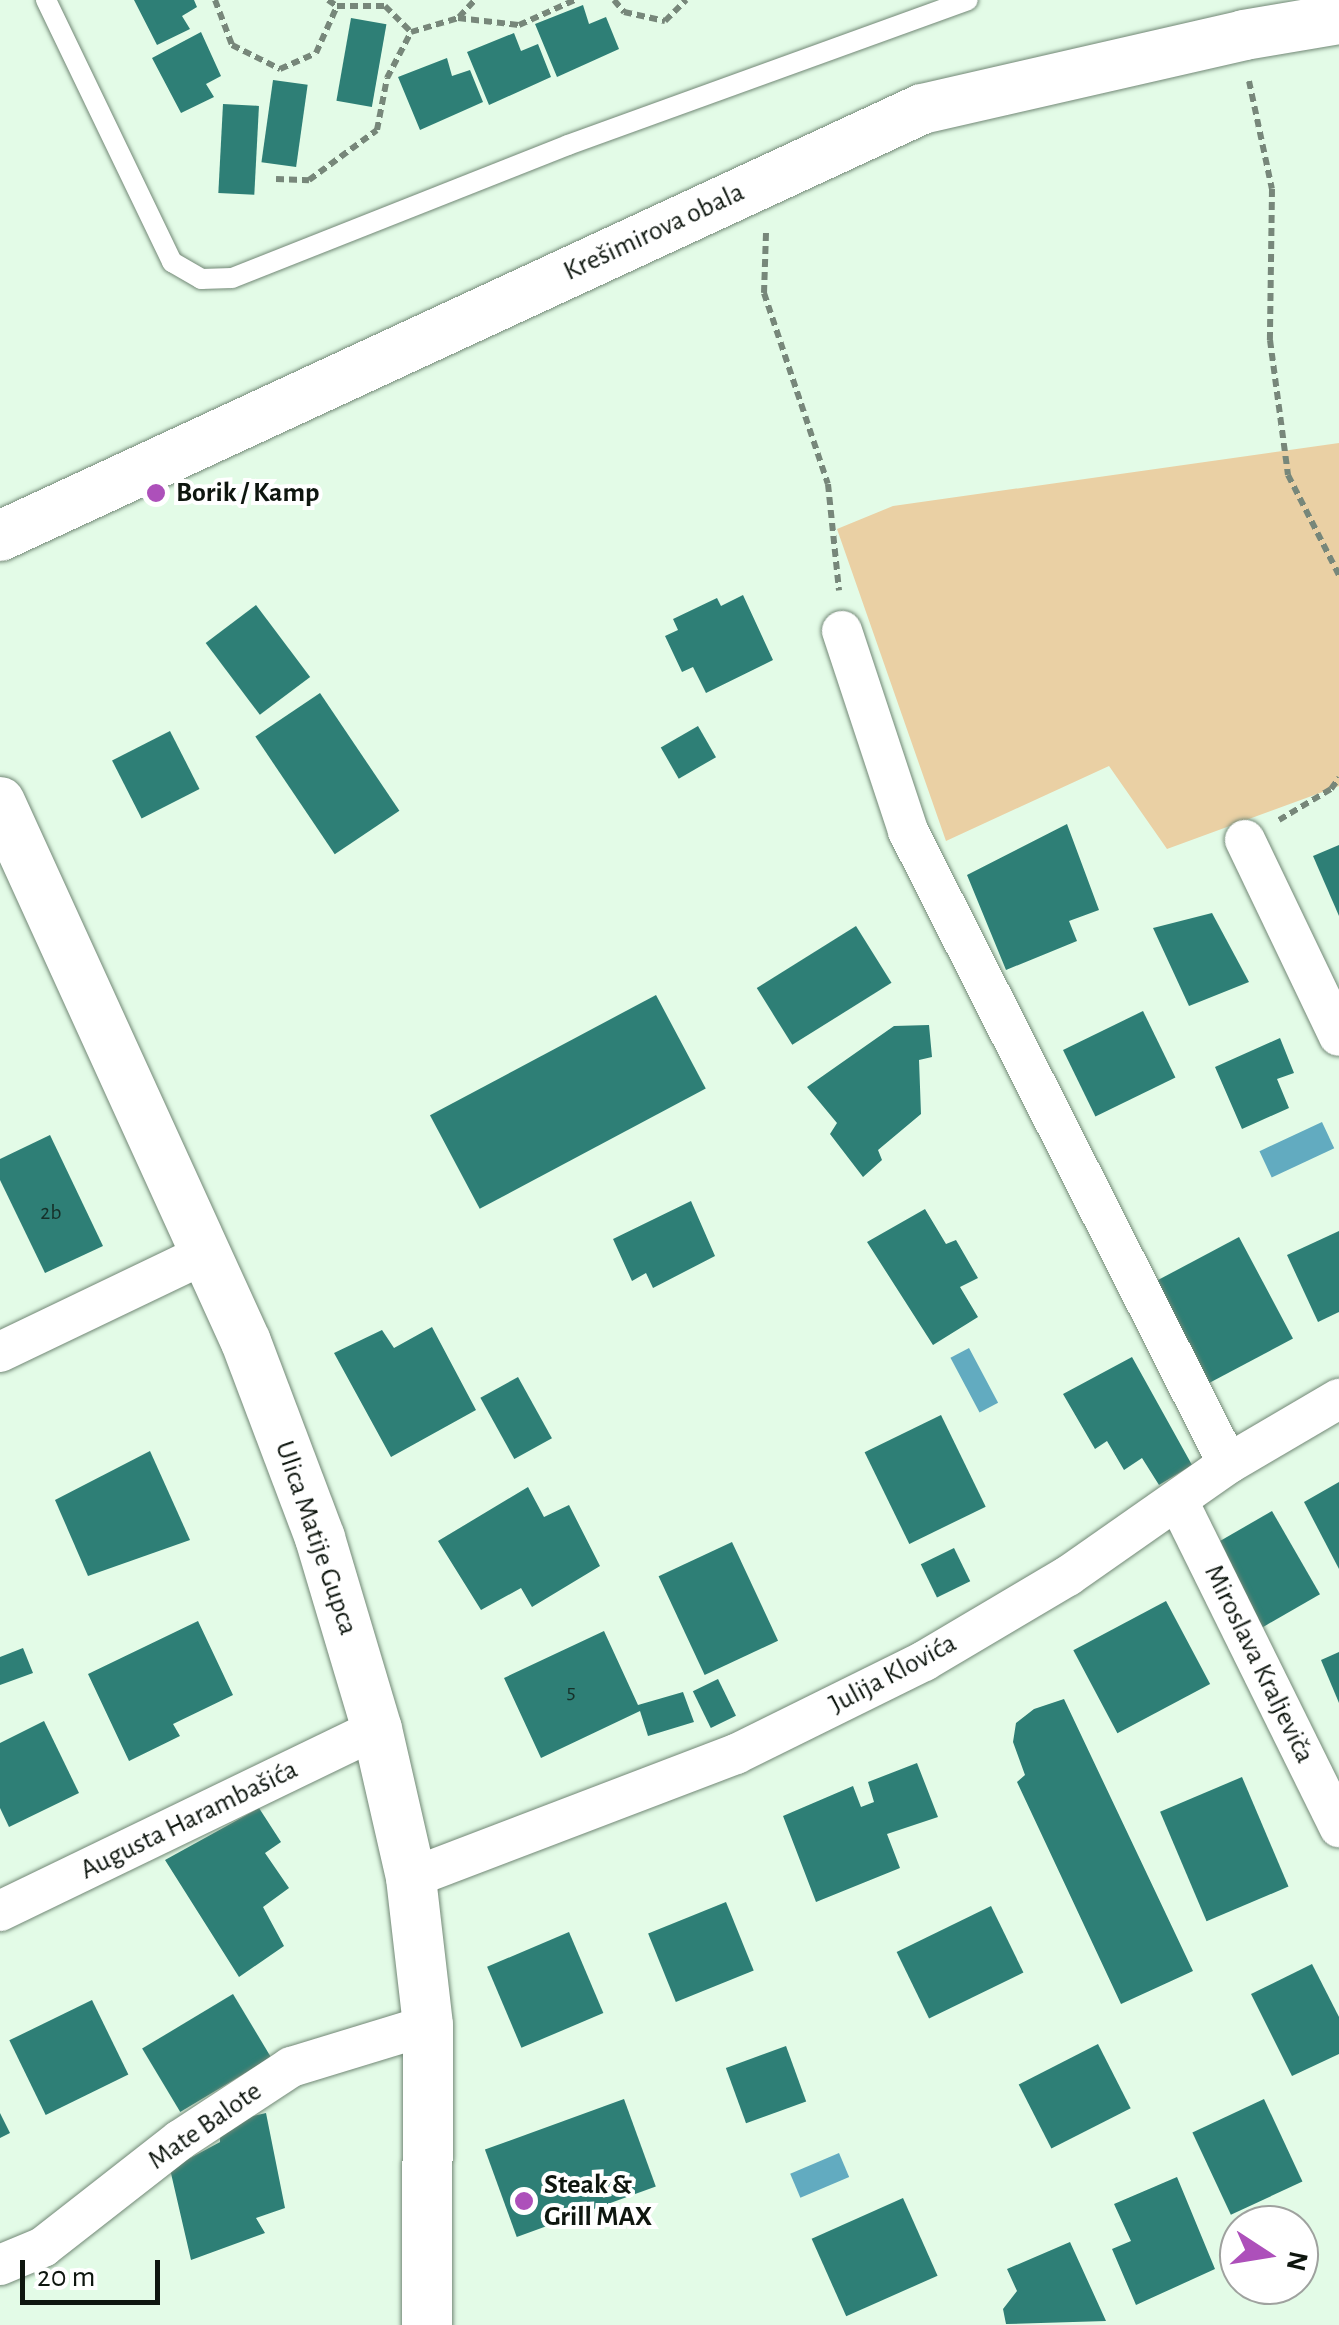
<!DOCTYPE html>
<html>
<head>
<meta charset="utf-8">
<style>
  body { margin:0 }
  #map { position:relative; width:1339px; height:2325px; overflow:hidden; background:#e3fbe7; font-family:"Alegreya Sans",sans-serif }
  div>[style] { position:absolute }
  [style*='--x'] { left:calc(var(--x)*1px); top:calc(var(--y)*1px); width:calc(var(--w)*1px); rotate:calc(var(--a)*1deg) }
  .green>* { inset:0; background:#ead0a4 }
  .water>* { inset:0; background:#62abc0; transform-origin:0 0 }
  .building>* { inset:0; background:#2e7f76; transform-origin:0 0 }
  .path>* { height:6px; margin-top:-3px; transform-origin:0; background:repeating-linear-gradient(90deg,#77877a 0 8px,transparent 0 13px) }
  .roads { filter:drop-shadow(0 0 2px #728876) drop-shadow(0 0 2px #728876) }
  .service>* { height:20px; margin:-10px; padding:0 10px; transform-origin:10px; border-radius:10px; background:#fff }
  .minor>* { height:40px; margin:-20px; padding:0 20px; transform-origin:20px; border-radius:20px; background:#fff }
  .tertiary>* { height:50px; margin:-25px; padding:0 25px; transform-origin:25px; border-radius:25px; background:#fff }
  .dots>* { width:28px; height:28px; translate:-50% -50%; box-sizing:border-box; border:5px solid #fff; border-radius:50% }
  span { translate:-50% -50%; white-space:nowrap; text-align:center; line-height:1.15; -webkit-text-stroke:8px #fff; paint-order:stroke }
  .number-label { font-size:22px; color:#163029 }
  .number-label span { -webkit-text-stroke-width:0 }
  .street-label { font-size:28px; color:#0e160f }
  .poi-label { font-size:28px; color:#0e160f; font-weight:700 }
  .left { translate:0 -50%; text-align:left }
  .north { position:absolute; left:1219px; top:2205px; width:100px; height:100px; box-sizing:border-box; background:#fff; border:2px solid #9fa29f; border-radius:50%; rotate:102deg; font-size:28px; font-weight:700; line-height:40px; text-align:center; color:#0e160f }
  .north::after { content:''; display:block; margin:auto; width:35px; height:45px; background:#ad50ba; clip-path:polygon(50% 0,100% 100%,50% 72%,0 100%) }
  .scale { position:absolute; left:20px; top:2260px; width:140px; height:45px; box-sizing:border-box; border:5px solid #0e160f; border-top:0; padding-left:12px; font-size:30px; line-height:35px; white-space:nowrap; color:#0e160f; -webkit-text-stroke:8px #fff; paint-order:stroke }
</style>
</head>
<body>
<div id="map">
  <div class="green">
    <i style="clip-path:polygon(1339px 443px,1339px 786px,1167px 849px,1109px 766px,946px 841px,837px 529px,893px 506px)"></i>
  </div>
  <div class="water">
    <i style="left:1322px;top:1122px;width:29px;height:69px;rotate:65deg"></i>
    <i style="left:969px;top:1348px;width:62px;height:21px;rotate:62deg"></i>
    <i style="left:839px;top:2153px;width:26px;height:53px;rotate:67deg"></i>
  </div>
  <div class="building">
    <i style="clip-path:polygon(134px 0,194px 0,197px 7px,182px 16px,190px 29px,157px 45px)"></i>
    <i style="clip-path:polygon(583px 5px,589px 24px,606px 17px,619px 49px,557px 77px,535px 24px)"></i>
    <i style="left:351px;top:18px;width:36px;height:84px;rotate:10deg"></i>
    <i style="clip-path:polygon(201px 32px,221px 76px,206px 84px,214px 97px,181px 113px,152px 58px)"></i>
    <i style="clip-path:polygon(514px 33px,521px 51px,538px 44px,551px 77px,489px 105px,467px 52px)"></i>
    <i style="clip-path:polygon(447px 58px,452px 76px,470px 70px,483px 102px,420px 130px,398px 77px)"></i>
    <i style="left:273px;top:80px;width:35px;height:83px;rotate:8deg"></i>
    <i style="left:223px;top:104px;width:36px;height:89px;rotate:3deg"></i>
    <i style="clip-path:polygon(743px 595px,773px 660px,706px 693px,693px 667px,682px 672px,665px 636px,678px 630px,673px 619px,717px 598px,721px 606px)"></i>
    <i style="left:256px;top:605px;width:90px;height:63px;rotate:53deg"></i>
    <i style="left:320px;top:693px;width:142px;height:78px;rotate:56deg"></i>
    <i style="left:698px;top:726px;width:36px;height:43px;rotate:60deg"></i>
    <i style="left:170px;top:731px;width:65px;height:65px;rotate:63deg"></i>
    <i style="clip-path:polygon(1067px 824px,1099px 910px,1069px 921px,1077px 941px,1006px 970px,967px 875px)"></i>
    <i style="clip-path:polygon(1339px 845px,1339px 916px,1313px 856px)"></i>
    <i style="clip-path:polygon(1212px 913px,1249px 982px,1189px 1006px,1153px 928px)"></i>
    <i style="left:856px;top:926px;width:67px;height:117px;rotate:58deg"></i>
    <i style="left:656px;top:995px;width:106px;height:256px;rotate:62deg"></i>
    <i style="left:1143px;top:1011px;width:74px;height:89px;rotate:64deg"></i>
    <i style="clip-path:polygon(929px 1025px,932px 1057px,919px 1060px,921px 1114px,878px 1150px,882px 1160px,863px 1177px,830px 1134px,837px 1123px,807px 1087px,894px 1026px)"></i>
    <i style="clip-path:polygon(1280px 1038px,1294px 1073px,1277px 1079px,1289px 1108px,1242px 1129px,1215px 1067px)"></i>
    <i style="clip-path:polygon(50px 1135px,103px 1246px,45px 1273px,0 1180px,0 1159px)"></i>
    <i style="clip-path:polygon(691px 1201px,715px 1256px,653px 1288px,646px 1273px,632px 1281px,613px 1239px)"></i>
    <i style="clip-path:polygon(925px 1209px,946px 1244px,956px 1240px,978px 1278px,960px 1287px,978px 1317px,933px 1345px,867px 1242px)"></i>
    <i style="clip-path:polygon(1339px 1231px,1339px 1312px,1318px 1322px,1287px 1255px)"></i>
    <i style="left:1239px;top:1237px;width:115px;height:96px;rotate:62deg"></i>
    <i style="clip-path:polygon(432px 1327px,476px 1410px,391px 1457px,334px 1353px,382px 1330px,394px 1348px)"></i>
    <i style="clip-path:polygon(1132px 1357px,1192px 1465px,1159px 1485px,1142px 1458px,1124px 1470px,1107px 1441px,1095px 1449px,1063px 1394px)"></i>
    <i style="left:518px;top:1377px;width:70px;height:43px;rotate:61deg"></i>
    <i style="left:941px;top:1415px;width:102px;height:85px;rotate:64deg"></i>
    <i style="clip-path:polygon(150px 1451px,190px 1540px,88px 1576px,55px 1500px)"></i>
    <i style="clip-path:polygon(1339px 1482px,1339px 1569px,1304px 1502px)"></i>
    <i style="clip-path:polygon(528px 1487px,544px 1517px,569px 1505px,600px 1566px,532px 1607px,521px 1588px,481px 1610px,438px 1541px)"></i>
    <i style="left:1272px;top:1511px;width:96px;height:69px;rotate:60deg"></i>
    <i style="left:732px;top:1542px;width:109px;height:81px;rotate:65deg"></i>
    <i style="left:954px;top:1548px;width:37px;height:37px;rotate:64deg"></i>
    <i style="left:1166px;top:1601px;width:94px;height:105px;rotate:62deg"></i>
    <i style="clip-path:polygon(198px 1621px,233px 1695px,173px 1724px,180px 1736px,129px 1761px,88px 1674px)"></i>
    <i style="clip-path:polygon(604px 1631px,638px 1705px,683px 1692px,694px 1722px,648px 1736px,640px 1711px,541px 1758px,504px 1678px)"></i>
    <i style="clip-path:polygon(23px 1648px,33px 1673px,0 1685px,0 1657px)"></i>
    <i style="clip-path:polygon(1339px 1652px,1339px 1703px,1321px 1660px)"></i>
    <i style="left:718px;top:1679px;width:41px;height:28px;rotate:64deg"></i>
    <i style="clip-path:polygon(1064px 1699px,1193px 1971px,1121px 2004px,1017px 1782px,1025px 1775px,1013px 1742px,1016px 1723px,1034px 1709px)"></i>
    <i style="clip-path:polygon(44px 1721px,79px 1793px,9px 1827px,0 1808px,0 1743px)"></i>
    <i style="clip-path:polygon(917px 1763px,938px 1817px,887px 1834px,900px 1868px,816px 1902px,783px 1816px,853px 1786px,861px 1807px,874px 1802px,868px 1782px)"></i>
    <i style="left:1242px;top:1777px;width:119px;height:89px;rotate:67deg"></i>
    <i style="clip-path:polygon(259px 1808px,281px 1842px,265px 1853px,289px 1888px,263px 1907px,284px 1946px,239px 1977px,165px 1860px)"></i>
    <i style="left:726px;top:1902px;width:74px;height:84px;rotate:68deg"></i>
    <i style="left:991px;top:1906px;width:74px;height:105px;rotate:64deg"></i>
    <i style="left:569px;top:1932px;width:88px;height:89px;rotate:67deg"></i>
    <i style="clip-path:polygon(1312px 1964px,1339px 2017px,1339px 2054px,1292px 2076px,1251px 1994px)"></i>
    <i style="left:233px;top:1994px;width:74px;height:106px;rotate:59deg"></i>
    <i style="left:92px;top:2000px;width:83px;height:92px;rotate:64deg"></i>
    <i style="left:1098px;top:2044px;width:72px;height:89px;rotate:63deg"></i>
    <i style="left:786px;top:2046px;width:59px;height:64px;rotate:70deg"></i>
    <i style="left:624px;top:2099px;width:93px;height:148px;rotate:70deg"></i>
    <i style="left:1264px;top:2099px;width:91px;height:79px;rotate:65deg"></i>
    <i style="clip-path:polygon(0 2113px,10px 2133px,0 2138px)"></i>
    <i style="clip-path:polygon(266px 2113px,285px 2208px,256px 2218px,265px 2233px,191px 2260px,170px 2169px,220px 2142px,220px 2124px)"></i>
    <i style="clip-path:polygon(1177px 2177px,1215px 2269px,1136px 2305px,1112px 2249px,1131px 2241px,1114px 2204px)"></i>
    <i style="left:903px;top:2198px;width:85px;height:100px;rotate:66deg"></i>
    <i style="clip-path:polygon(1070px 2242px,1106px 2321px,1006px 2324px,1003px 2309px,1017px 2291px,1007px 2269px)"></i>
  </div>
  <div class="path">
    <i style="--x:215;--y:0;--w:48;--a:69.3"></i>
    <i style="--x:232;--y:45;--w:54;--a:26.6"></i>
    <i style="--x:280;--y:69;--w:39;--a:-24"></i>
    <i style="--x:316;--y:53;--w:51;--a:-65.9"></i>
    <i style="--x:328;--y:0;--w:11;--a:34"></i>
    <i style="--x:337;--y:6;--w:48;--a:0"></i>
    <i style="--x:385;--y:6;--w:37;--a:45"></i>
    <i style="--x:614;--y:0;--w:16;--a:50"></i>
    <i style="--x:624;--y:12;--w:42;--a:12.4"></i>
    <i style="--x:665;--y:21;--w:30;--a:-45"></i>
    <i style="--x:459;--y:17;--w:23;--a:-47"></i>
    <i style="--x:1249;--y:81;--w:110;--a:78"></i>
    <i style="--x:1272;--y:189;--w:151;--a:90.8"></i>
    <i style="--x:1270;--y:340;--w:136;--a:82.4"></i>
    <i style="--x:1288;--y:475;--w:112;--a:63"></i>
    <i style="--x:276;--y:179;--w:33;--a:2"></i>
    <i style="--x:309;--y:180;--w:84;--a:-36.3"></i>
    <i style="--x:377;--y:130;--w:53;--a:-79.1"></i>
    <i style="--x:387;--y:78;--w:52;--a:-62.4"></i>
    <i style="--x:411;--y:32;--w:49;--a:-16.6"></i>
    <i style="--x:458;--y:18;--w:61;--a:6.5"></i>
    <i style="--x:519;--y:25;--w:61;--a:-24.1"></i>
    <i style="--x:766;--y:233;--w:60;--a:91.9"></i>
    <i style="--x:764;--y:293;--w:201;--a:71.5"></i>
    <i style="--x:828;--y:484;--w:107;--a:84.1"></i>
    <i style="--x:1279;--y:820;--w:61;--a:-30.8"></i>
    <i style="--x:1331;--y:789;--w:14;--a:-54"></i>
  </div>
  <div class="roads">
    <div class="service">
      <i style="--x:46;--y:0;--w:291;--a:64.3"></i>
      <i style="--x:172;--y:262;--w:34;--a:30"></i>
      <i style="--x:201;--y:279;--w:31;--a:-2"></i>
      <i style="--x:232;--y:278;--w:361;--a:-21.6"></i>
      <i style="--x:568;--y:145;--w:425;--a:-19.9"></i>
    </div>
    <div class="minor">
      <i style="--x:842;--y:631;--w:211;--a:71.7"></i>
      <i style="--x:908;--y:831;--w:709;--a:63.18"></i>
      <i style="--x:1245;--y:840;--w:217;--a:64.4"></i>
      <i style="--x:0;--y:1352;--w:229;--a:-25.6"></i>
      <i style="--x:1178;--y:1501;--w:364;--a:63.7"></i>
      <i style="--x:411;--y:1878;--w:348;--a:-20.9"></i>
      <i style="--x:736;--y:1754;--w:210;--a:-26.3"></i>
      <i style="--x:924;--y:1661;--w:167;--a:-30.6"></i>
      <i style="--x:1068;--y:1576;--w:195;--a:-35"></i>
      <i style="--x:1228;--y:1464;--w:129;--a:-30.4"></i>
      <i style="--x:0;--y:1911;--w:419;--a:-25.8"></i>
      <i style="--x:0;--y:2265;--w:47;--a:-22.7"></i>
      <i style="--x:43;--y:2247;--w:174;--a:-38"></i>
      <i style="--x:180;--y:2140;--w:133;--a:-33.3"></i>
      <i style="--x:291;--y:2067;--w:143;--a:-17"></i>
    </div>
    <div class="tertiary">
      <i style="--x:0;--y:536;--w:1016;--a:-24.85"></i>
      <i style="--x:922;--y:109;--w:330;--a:-12.9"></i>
      <i style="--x:1244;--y:35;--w:96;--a:-9.6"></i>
      <i style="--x:0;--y:802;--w:593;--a:65.51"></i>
      <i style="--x:246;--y:1342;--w:210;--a:69.3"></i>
      <i style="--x:320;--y:1538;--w:199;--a:73.4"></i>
      <i style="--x:377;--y:1729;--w:153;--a:77.1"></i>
      <i style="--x:411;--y:1878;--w:148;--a:83.4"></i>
      <i style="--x:428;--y:2025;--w:300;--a:90.2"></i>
    </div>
  </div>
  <div class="dots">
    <i style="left:156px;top:493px;background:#ad50ba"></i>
    <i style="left:524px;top:2201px;background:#ad50ba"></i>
  </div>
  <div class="number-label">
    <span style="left:51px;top:1213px">2b</span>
    <span style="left:571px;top:1692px">5</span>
  </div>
  <div class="street-label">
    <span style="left:654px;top:232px;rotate:-25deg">Krešimirova obala</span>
    <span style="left:316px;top:1538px;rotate:71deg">Ulica Matije Gupca</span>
    <span style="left:1259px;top:1664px;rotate:64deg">Miroslava Kraljeviča</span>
    <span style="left:893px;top:1674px;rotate:-28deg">Julija Klovića</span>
    <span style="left:189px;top:1820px;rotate:-26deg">Augusta Harambašića</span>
    <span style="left:205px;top:2126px;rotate:-35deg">Mate Balote</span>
  </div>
  <div class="poi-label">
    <span class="left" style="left:176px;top:493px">Borik / Kamp</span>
    <span class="left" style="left:544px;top:2201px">Steak &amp;<br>Grill MAX</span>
  </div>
  <div class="north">N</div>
  <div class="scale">20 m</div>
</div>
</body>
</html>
